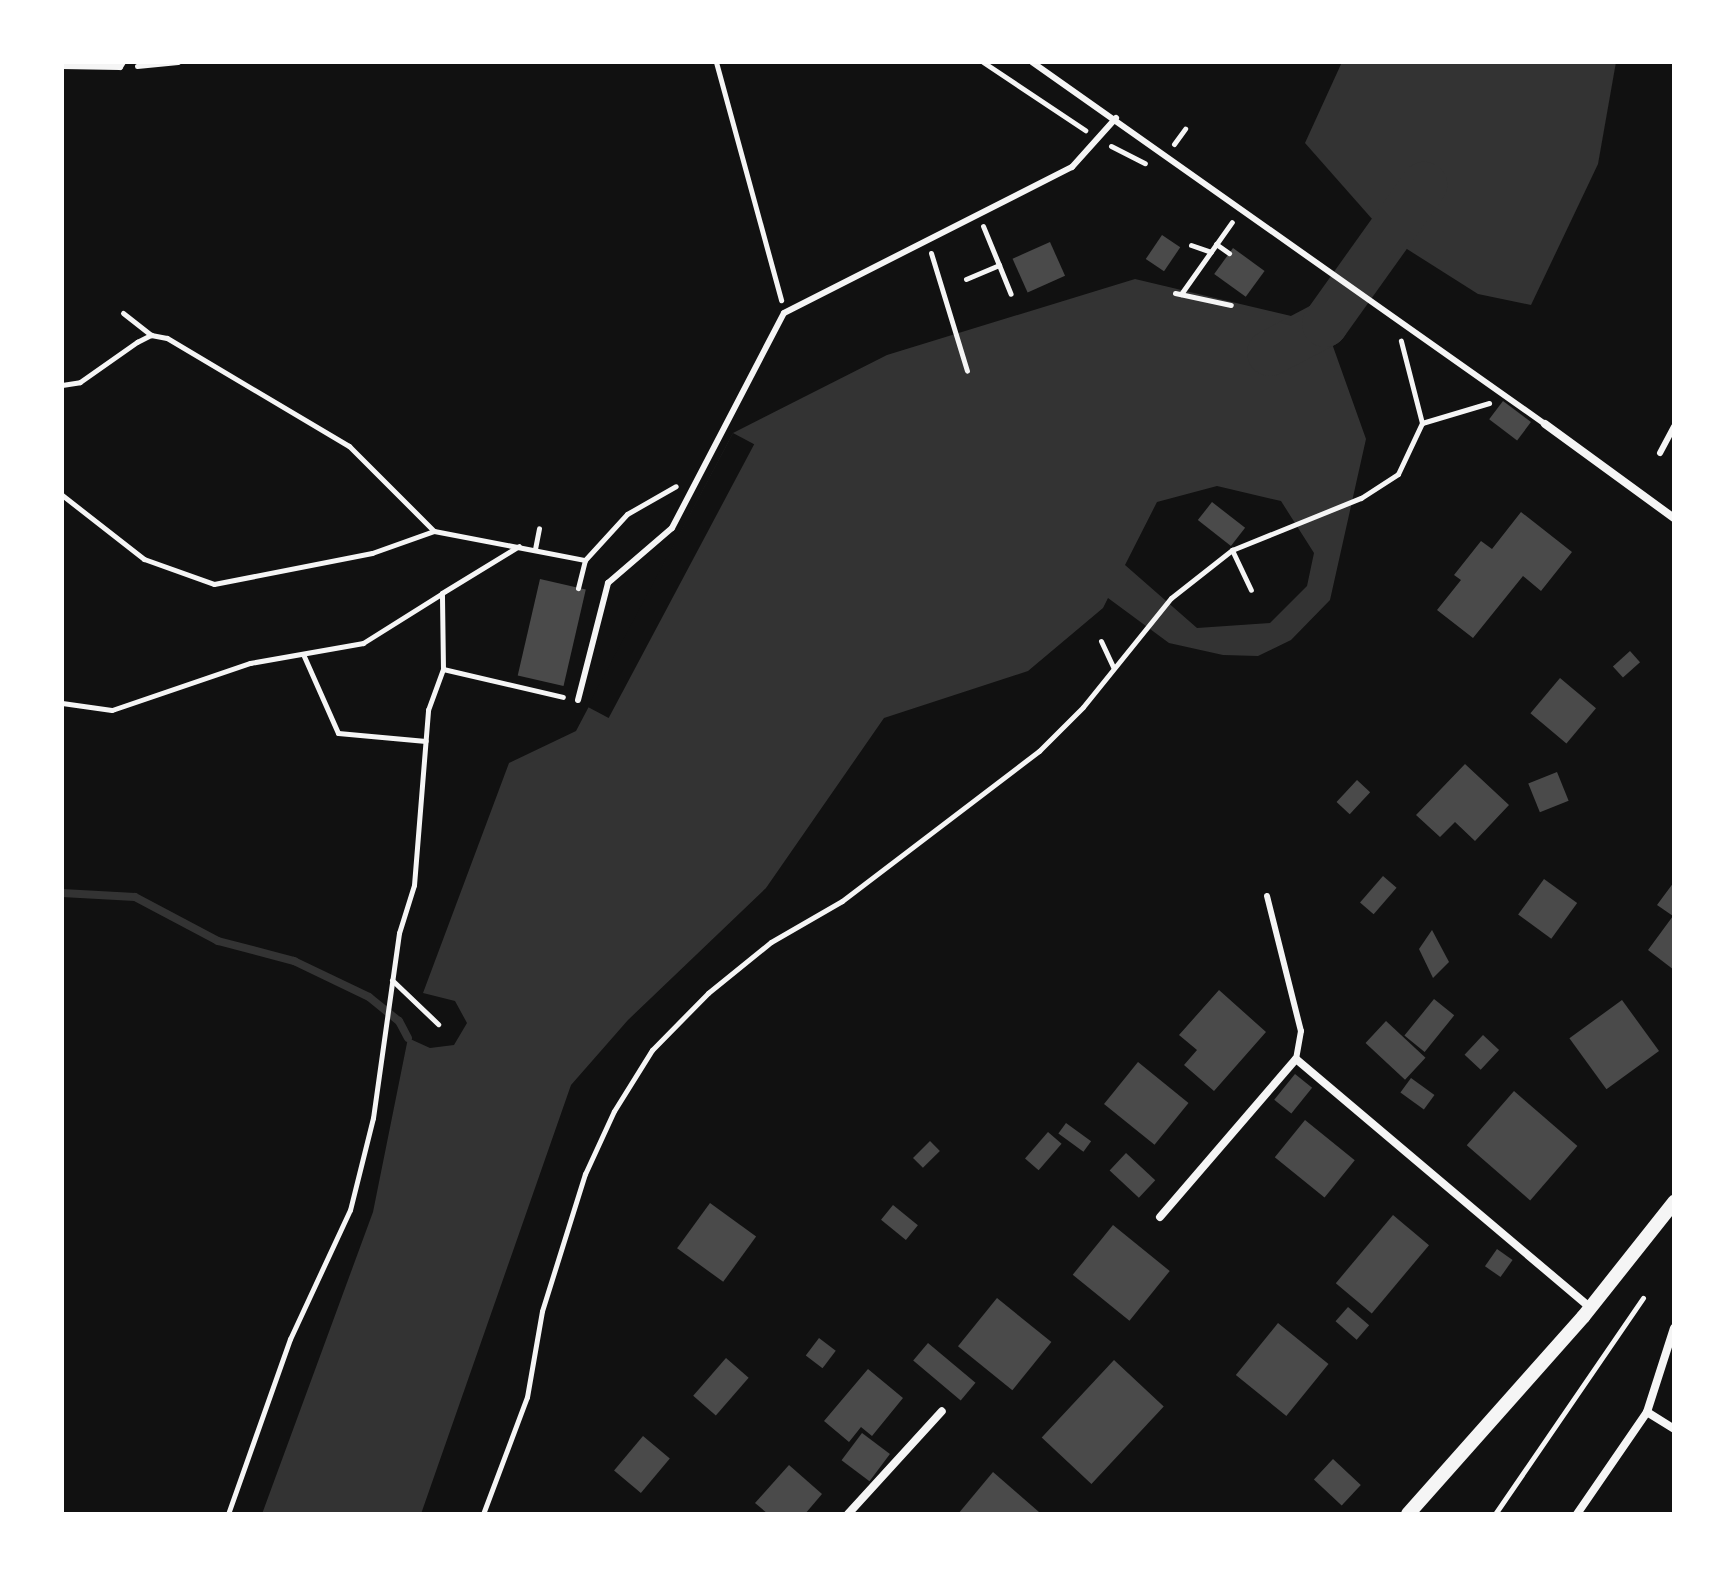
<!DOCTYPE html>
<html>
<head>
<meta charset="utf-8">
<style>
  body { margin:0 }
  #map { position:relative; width:1736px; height:1576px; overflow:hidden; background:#111; font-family:"Work Sans",sans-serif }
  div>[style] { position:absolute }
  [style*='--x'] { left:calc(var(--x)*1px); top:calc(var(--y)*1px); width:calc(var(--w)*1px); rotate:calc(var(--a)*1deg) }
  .water>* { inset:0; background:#333 }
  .pier>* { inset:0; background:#111; transform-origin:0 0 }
  .stream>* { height:8px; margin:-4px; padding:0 4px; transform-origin:4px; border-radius:4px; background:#333 }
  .river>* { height:46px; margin:-23px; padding:0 23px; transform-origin:23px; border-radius:23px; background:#333 }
  .building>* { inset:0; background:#4a4a4a; transform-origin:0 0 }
  .path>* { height:5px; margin:-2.5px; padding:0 2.5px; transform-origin:2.5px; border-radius:2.5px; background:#f5f5f5 }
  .service>* { height:6px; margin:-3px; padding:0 3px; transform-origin:3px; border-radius:3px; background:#f5f5f5 }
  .minor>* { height:8px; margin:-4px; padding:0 4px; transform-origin:4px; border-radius:4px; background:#f5f5f5 }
  .tertiary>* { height:14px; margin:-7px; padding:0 7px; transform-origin:7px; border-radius:7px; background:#f5f5f5 }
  span { translate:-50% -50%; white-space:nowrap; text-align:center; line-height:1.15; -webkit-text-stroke:7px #fff; paint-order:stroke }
  .frame { position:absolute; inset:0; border:64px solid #fff; pointer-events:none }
</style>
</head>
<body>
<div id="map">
  <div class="water">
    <i style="clip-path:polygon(1342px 62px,1616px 62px,1598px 164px,1531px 305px,1478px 294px,1388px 237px,1305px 143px)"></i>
    <i style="clip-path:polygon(evenodd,1135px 279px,1325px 324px,1366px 439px,1330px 600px,1291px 640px,1258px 656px,1223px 655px,1169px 643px,1108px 598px,1103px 608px,1028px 671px,884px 718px,766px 888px,628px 1020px,571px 1085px,421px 1514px,262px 1514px,373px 1212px,408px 1038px,430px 1048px,454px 1045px,467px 1023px,455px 1001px,423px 993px,509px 763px,576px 731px,733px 433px,887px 355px,1135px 279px,1217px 486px,1281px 501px,1314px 553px,1307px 586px,1270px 623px,1197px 628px,1125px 565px,1157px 502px,1217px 486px)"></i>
  </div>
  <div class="pier">
    <i style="left:733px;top:433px;width:24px;height:310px;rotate:28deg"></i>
  </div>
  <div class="stream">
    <i style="--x:62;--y:893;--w:73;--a:3.1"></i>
    <i style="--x:135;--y:897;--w:94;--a:27.9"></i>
    <i style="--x:218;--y:941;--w:79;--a:14.7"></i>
    <i style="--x:294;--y:961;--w:83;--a:25.6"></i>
    <i style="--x:369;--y:997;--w:38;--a:39"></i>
    <i style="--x:399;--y:1021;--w:19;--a:62"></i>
  </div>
  <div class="river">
    <i style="--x:1270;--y:353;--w:62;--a:-27.8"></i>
    <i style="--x:1325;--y:324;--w:171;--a:-54.5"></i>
  </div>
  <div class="building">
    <i style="left:1162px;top:235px;width:22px;height:29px;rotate:34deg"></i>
    <i style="left:1050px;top:242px;width:37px;height:41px;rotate:66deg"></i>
    <i style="left:1233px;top:248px;width:39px;height:32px;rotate:36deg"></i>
    <i style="left:1503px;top:401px;width:35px;height:23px;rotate:37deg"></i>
    <i style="left:1212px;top:502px;width:42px;height:23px;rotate:38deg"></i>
    <i style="clip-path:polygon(1521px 512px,1572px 552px,1541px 591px,1523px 576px,1473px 638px,1437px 610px,1461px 580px,1454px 575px,1481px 541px,1492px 549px)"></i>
    <i style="left:540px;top:579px;width:47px;height:99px;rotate:13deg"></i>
    <i style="left:1630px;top:651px;width:15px;height:23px;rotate:48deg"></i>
    <i style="left:1560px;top:678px;width:47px;height:46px;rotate:40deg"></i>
    <i style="clip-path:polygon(1465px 764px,1509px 805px,1475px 841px,1455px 822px,1440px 837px,1416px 815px)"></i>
    <i style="left:1557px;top:772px;width:31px;height:31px;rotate:68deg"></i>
    <i style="left:1357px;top:780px;width:18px;height:30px;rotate:43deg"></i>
    <i style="left:1383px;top:876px;width:18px;height:35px;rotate:41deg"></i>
    <i style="left:1544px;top:879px;width:41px;height:44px;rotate:36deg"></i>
    <i style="clip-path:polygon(1674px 882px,1674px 970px,1648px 950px,1673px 916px,1657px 905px)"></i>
    <i style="clip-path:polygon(1432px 930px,1449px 962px,1433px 978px,1419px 949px)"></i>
    <i style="clip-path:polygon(1219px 990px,1266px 1032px,1214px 1091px,1184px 1065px,1197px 1050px,1179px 1035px)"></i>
    <i style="left:1434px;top:999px;width:26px;height:47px;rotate:39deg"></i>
    <i style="left:1622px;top:1000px;width:63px;height:65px;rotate:54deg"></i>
    <i style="left:1386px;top:1021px;width:54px;height:30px;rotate:43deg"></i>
    <i style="left:1483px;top:1035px;width:22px;height:27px;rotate:43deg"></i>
    <i style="left:1138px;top:1062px;width:65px;height:54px;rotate:39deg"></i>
    <i style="left:1295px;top:1074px;width:22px;height:33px;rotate:39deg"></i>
    <i style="left:1411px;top:1078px;width:29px;height:18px;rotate:36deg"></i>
    <i style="left:1514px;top:1091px;width:84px;height:72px;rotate:41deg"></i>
    <i style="left:1305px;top:1120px;width:64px;height:48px;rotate:39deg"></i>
    <i style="left:1066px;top:1123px;width:31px;height:13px;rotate:36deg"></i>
    <i style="left:1048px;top:1132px;width:18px;height:35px;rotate:41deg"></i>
    <i style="left:930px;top:1141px;width:14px;height:24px;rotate:45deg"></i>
    <i style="left:1126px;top:1153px;width:40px;height:24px;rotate:43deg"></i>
    <i style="left:710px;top:1203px;width:57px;height:56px;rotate:36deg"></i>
    <i style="left:893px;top:1205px;width:32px;height:19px;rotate:39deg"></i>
    <i style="left:1393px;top:1215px;width:47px;height:89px;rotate:40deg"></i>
    <i style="left:1113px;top:1225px;width:73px;height:64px;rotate:39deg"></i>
    <i style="left:1497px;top:1249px;width:19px;height:21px;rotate:35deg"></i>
    <i style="left:997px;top:1298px;width:70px;height:62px;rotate:39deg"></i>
    <i style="left:1348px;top:1307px;width:28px;height:19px;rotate:41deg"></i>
    <i style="left:1278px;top:1323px;width:65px;height:67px;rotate:39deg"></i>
    <i style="left:819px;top:1338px;width:21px;height:22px;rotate:37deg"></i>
    <i style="left:928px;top:1343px;width:62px;height:23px;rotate:40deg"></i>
    <i style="left:726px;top:1358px;width:30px;height:50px;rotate:41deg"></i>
    <i style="left:1114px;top:1360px;width:68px;height:106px;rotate:43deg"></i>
    <i style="clip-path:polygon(868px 1369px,903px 1398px,872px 1436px,861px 1427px,849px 1442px,824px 1421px)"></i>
    <i style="left:862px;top:1433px;width:35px;height:34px;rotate:37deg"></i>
    <i style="left:643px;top:1436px;width:35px;height:45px;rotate:40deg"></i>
    <i style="left:1333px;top:1459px;width:38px;height:28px;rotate:43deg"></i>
    <i style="clip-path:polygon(789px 1465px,822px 1494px,805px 1514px,768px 1514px,755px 1503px)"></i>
    <i style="clip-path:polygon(993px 1472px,1039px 1512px,1037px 1514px,958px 1514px)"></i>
  </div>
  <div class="path">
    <i style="--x:716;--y:62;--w:247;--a:74.7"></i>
    <i style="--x:983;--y:62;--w:123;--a:33.7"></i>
    <i style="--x:137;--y:66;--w:41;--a:-5.6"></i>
    <i style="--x:1174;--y:144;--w:19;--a:-54"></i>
    <i style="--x:1111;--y:146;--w:38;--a:27"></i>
    <i style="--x:1216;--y:244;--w:16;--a:35"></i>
    <i style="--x:1191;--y:245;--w:21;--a:19"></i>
    <i style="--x:931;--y:253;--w:123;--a:73"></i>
    <i style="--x:999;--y:265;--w:31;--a:68"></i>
    <i style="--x:966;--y:279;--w:36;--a:-23"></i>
    <i style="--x:999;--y:265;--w:42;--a:-112.3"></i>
    <i style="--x:1175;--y:293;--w:57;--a:12.1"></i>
    <i style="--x:1181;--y:294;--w:88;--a:-54.7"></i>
    <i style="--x:123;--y:313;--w:36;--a:38"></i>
    <i style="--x:62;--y:385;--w:18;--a:-9"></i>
    <i style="--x:80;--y:382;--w:70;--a:-35.1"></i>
    <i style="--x:137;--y:342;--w:16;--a:-27"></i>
    <i style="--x:151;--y:335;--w:16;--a:11"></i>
    <i style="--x:167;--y:338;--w:212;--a:30.7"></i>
    <i style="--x:349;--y:446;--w:119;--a:45"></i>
    <i style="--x:1422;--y:423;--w:70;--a:-16.6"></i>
    <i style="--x:62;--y:495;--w:104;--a:38"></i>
    <i style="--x:144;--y:559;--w:74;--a:19.7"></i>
    <i style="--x:214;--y:584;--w:161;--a:-11.1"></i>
    <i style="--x:372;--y:553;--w:66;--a:-19.5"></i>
    <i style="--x:434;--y:531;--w:154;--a:10.9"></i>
    <i style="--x:585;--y:560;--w:29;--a:104"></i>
    <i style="--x:535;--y:549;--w:21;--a:-79"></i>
    <i style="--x:1232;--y:550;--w:44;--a:64.6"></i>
    <i style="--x:585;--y:560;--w:62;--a:-47.6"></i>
    <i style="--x:627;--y:514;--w:56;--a:-29.7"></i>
    <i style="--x:1101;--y:641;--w:29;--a:65"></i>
    <i style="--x:303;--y:654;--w:86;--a:66.1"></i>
    <i style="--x:338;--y:733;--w:88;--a:5.2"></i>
    <i style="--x:443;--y:669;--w:123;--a:13.1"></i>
    <i style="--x:62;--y:703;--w:50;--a:8"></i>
    <i style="--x:112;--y:710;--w:146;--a:-18.8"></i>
    <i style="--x:250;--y:663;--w:115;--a:-10"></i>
    <i style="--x:363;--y:643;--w:92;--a:-32.1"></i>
    <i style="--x:392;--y:980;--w:64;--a:43.7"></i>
    <i style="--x:228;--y:1514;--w:186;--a:-70.5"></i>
    <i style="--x:290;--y:1339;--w:142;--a:-65.1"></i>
    <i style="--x:350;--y:1210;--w:95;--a:-76"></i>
    <i style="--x:373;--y:1118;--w:187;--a:-82"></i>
    <i style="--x:399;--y:933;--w:50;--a:-72.6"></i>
    <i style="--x:414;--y:885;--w:176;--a:-85.4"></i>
    <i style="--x:428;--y:710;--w:44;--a:-69.9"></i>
    <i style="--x:443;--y:669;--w:76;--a:-90.8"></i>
    <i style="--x:442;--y:593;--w:90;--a:-31.4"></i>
    <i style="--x:483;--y:1514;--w:125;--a:-69.4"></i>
    <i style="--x:527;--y:1397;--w:87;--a:-80.1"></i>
    <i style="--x:542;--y:1311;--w:144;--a:-72.6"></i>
    <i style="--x:585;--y:1174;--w:69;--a:-65.3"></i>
    <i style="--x:614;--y:1111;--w:72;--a:-58.1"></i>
    <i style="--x:652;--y:1050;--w:80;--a:-45.5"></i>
    <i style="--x:708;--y:993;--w:81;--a:-39"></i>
    <i style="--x:771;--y:942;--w:82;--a:-30"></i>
    <i style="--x:842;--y:901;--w:248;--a:-37.3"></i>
    <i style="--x:1039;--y:751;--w:62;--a:-45"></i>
    <i style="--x:1083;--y:707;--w:140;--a:-51.1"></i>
    <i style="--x:1171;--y:598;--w:78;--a:-38.2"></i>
    <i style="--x:1232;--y:550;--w:139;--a:-22"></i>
    <i style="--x:1361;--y:498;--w:44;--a:-33"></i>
    <i style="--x:1398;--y:474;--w:56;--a:-64.8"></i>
    <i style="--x:1422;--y:423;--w:85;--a:-104.4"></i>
    <i style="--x:1495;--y:1514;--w:262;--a:-55.6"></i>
  </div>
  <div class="service">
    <i style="--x:1032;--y:62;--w:628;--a:35.21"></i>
    <i style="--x:62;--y:66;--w:58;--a:1"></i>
    <i style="--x:120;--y:67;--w:6;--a:-59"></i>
    <i style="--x:1660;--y:453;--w:30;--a:-62"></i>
    <i style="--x:578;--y:700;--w:121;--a:-75.6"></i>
    <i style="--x:608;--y:583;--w:84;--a:-40.7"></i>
    <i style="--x:672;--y:528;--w:242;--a:-62.5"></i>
    <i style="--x:784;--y:313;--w:323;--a:-26.9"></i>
    <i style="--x:1072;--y:167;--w:66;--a:-48.1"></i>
    <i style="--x:1267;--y:896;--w:139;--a:75.9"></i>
    <i style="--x:1301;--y:1031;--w:28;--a:100"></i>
  </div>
  <div class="minor">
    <i style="--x:1545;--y:424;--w:160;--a:36.1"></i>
    <i style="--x:1160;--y:1217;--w:208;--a:-49.3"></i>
    <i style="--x:1296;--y:1059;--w:386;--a:40.2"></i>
    <i style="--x:1647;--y:1412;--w:32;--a:32"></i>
    <i style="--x:848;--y:1514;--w:139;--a:-47.6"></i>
    <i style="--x:1577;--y:1514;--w:124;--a:-55.5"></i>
    <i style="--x:1647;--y:1412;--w:88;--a:-72.2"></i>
  </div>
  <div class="tertiary">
    <i style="--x:1408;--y:1514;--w:264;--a:-48.4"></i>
    <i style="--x:1583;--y:1317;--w:147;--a:-51.6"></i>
  </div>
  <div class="frame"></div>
</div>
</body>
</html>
